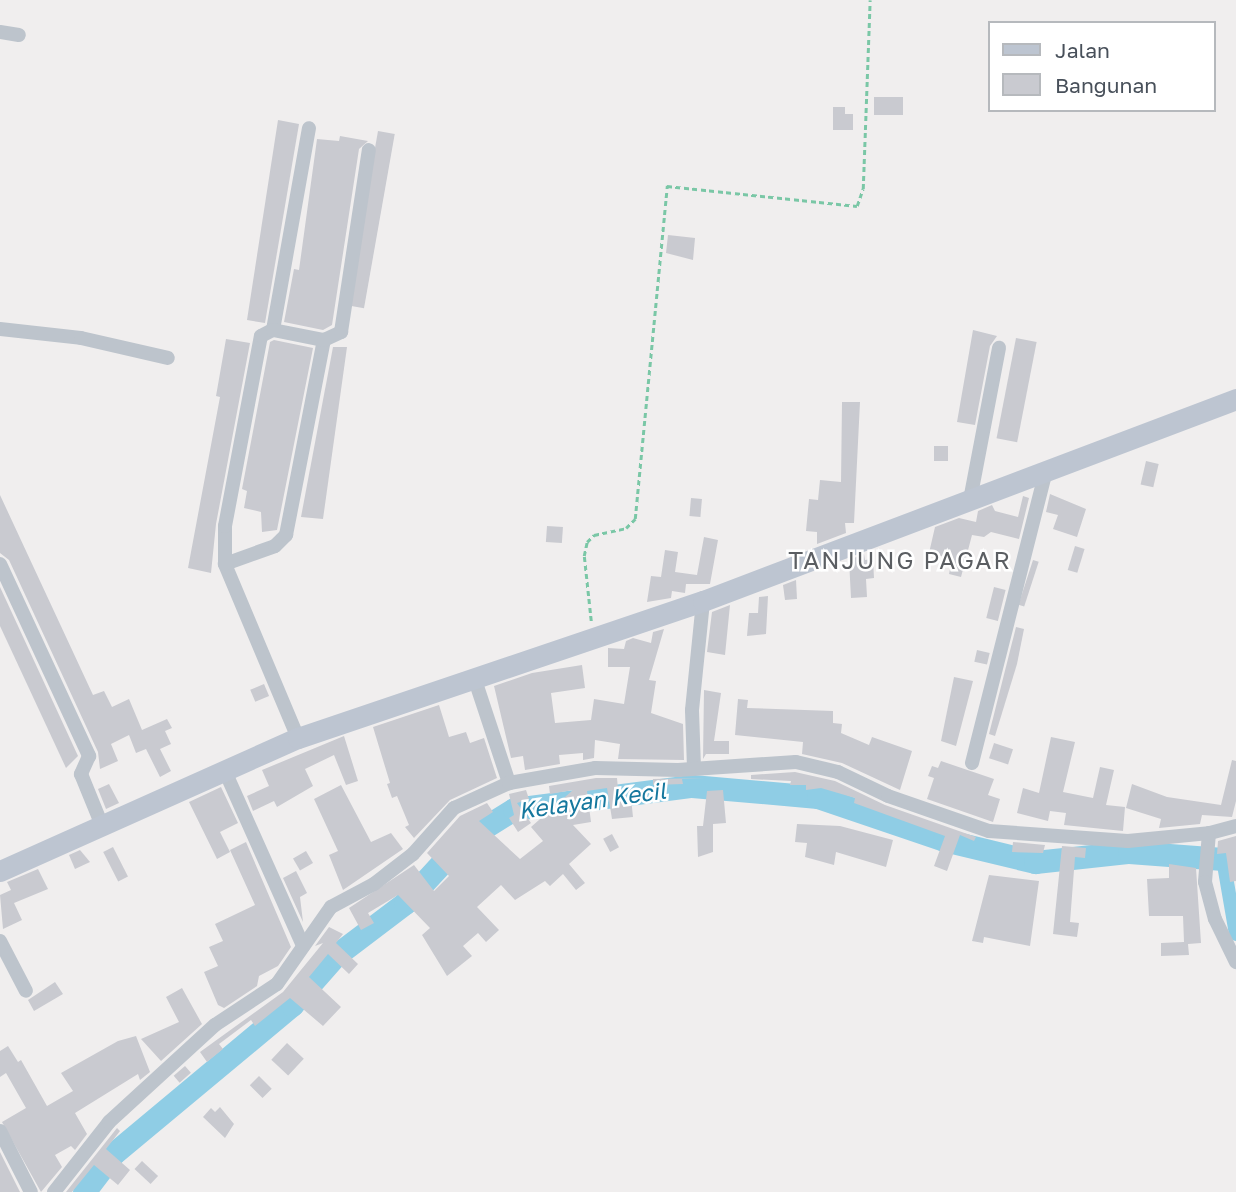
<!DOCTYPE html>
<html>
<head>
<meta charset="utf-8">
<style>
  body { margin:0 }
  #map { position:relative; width:1236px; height:1192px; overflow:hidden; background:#f0eeee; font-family:"Golos Text",sans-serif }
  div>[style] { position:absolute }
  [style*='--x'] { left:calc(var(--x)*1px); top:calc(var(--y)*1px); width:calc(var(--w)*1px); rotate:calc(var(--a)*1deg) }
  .canal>* { height:14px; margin:-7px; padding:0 7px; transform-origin:7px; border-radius:7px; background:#8fcde5 }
  .river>* { height:23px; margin:-11.5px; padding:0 11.5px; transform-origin:11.5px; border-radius:11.5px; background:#8fcde5 }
  .building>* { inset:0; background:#c9cad0; transform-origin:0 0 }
  .path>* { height:2.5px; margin-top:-1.25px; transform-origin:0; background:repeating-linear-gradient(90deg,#7ac7a6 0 5px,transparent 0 8.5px) }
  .street>* { height:14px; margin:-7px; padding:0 7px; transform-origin:7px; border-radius:7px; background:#bdc4cc }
  .secondary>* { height:21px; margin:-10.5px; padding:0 10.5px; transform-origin:10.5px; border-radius:10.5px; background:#bdc5d1 }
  span { translate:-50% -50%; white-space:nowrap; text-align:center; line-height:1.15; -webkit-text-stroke:5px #fff; paint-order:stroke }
  .water-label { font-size:23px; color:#16789e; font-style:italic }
  .quarter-label { font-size:24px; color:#5b5e62; letter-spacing:2px }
  .legend { position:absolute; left:988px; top:21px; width:228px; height:91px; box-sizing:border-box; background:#fff; border:2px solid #b6b9bd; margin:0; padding:9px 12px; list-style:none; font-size:21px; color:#48505a }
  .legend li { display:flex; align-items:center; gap:14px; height:35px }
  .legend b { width:35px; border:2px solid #b6b9bd }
</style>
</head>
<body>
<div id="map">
  <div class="canal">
    <i style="--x:1223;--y:859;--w:76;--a:80.2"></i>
  </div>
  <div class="river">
    <i style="--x:84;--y:1192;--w:48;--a:-52.7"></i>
    <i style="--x:113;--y:1154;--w:233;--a:-39.8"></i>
    <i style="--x:292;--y:1005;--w:65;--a:-48.7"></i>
    <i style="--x:335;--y:956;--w:88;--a:-37.1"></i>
    <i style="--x:405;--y:903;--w:83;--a:-47.4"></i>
    <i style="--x:461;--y:842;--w:62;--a:-31.9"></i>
    <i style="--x:514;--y:809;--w:179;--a:-7.4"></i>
    <i style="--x:692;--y:786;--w:126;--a:5"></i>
    <i style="--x:818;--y:797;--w:133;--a:18.8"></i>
    <i style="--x:944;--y:840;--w:94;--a:13.6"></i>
    <i style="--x:1035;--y:862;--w:95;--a:-6.1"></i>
    <i style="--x:1129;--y:852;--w:94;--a:4.3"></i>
    <i style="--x:1223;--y:859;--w:14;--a:-17"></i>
  </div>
  <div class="building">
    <i style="left:874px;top:97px;width:29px;height:18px"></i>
    <i style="clip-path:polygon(833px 107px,845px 107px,845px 114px,853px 114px,853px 130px,833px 130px)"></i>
    <i style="clip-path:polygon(278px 120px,299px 124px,265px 323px,247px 320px)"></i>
    <i style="left:378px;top:131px;width:17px;height:177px;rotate:10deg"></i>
    <i style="clip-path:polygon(340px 136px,368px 141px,359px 149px,332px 325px,323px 330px,284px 322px,294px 269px,299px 270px,317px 139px,339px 141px)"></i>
    <i style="clip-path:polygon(668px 235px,695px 238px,693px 260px,666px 253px)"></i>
    <i style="clip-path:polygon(973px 330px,997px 336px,990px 346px,975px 425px,957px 422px)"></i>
    <i style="left:1016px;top:338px;width:21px;height:102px;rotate:11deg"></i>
    <i style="clip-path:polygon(226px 339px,250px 343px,216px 524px,211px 573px,188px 568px,220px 397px,216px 396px)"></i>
    <i style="clip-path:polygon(274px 340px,313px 348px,277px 530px,262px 532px,261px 512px,244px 508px,247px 491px,242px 489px,270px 342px)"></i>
    <i style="clip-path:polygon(333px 347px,347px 347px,323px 519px,301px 517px)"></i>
    <i style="clip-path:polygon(842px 402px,860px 402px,854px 523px,845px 523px,846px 533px,817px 544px,817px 532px,806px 531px,809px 499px,818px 500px,820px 480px,841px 482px)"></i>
    <i style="left:934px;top:446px;width:14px;height:15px"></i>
    <i style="left:1146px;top:461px;width:13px;height:24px;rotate:13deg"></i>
    <i style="clip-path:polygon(1050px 494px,1086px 509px,1077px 537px,1053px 529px,1058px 515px,1046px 512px)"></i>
    <i style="clip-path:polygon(0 495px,93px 695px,104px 691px,112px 707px,129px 699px,142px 730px,167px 719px,172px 728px,165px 731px,171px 744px,160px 749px,171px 771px,160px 777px,146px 749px,136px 753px,129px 735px,111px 744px,118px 761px,100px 769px,98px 752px,9px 560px,0 553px)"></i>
    <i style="clip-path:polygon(1023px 496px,1029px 498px,1019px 539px,991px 532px,984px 537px,972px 535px,961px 577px,949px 574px,952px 559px,929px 553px,935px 527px,959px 518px,976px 522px,978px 511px,992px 505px,995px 511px,1018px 517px)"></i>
    <i style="left:691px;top:498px;width:11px;height:18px;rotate:5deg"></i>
    <i style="left:547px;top:526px;width:16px;height:16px;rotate:4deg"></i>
    <i style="clip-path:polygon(704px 537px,718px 540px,710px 584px,686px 584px,685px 593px,672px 591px,671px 598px,647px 602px,651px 576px,661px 577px,665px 550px,678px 552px,675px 572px,697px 575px)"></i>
    <i style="left:1075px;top:546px;width:10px;height:25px;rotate:17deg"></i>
    <i style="clip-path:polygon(864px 554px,865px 560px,873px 559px,874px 578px,866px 579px,867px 597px,851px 598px,849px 560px)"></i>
    <i style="left:1033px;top:560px;width:6px;height:47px;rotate:18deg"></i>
    <i style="clip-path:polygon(796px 580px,797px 599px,785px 600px,783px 585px)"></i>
    <i style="clip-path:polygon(0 587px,78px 756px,66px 768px,0 626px)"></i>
    <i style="left:994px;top:587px;width:12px;height:32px;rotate:14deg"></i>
    <i style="clip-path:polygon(768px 596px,766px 634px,747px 636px,749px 613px,758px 613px,759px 597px)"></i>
    <i style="clip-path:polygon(730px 605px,725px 655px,707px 652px,712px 612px)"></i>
    <i style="clip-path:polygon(1016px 627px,1024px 629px,1017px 664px,995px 736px,989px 734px)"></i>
    <i style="clip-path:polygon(664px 629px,649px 680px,656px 681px,651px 713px,683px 724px,684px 760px,618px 759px,620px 744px,595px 740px,594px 758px,583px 760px,583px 753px,559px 755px,560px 764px,525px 770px,523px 756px,511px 758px,494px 686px,532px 673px,582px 665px,585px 688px,551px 693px,555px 723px,591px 720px,594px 699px,624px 704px,630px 667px,608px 667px,608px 648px,624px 649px,626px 641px,633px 638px,651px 643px,653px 632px)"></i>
    <i style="left:977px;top:650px;width:13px;height:12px;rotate:13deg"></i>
    <i style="clip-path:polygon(954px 677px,973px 681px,956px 746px,941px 741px)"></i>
    <i style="left:264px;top:684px;width:13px;height:15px;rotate:67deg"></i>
    <i style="clip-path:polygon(704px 690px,721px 693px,714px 741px,729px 741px,729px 754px,706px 754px,703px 759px)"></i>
    <i style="clip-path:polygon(738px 699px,748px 700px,747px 708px,833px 711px,833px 723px,842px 724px,841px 733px,869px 745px,872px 737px,912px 751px,900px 790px,842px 763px,802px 754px,803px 742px,735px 735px)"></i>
    <i style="clip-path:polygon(439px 705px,449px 737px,466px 732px,470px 743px,484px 738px,497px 778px,450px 800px,414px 838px,405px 827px,409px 825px,397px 796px,392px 798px,387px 784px,390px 783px,373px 727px)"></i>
    <i style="clip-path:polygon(344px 736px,358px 781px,346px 785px,334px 755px,305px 769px,313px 786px,277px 807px,274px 801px,253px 811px,247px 796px,269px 786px,262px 770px)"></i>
    <i style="clip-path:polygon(1051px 737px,1075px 742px,1063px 792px,1093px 798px,1100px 767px,1114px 770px,1106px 805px,1125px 807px,1123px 831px,1064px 825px,1066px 813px,1050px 811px,1048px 821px,1017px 813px,1023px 788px,1039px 793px)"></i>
    <i style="left:994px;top:743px;width:20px;height:16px;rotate:18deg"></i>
    <i style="clip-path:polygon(1232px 760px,1236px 761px,1236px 801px,1232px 817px,1202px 815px,1200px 824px,1159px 828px,1161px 819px,1126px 808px,1132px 784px,1167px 797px,1221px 805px)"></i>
    <i style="clip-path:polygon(941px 761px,994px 779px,988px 795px,1000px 799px,993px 822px,927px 799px,934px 778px,928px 776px,932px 766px,938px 768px)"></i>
    <i style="clip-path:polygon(795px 772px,835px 781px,885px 805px,976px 837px,974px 841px,960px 835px,947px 871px,934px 866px,945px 836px,854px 803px,855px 798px,821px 788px,806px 790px,806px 785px,790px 785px,791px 781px,751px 779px,751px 775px)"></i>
    <i style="clip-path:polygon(596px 778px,617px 778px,619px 800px,631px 798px,633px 817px,612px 819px,607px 788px,587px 791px,591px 822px,573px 825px,591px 844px,569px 864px,585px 883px,576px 890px,563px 874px,550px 886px,545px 881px,515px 900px,501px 885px,477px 907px,499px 930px,486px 942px,478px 933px,463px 946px,472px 956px,447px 976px,422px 935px,430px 928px,398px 895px,368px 913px,374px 923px,361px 930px,349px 908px,414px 865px,434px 891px,449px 876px,427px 853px,460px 816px,487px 803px,493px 812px,479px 821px,520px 859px,543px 841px,531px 827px,573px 790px,550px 794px,549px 786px)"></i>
    <i style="clip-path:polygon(706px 778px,682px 779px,683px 784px,653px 785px,653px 779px)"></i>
    <i style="clip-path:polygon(109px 784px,119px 803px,106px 809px,98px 789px)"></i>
    <i style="clip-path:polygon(341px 785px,371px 842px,391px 833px,403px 849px,343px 890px,329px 855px,338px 851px,314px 799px)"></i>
    <i style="clip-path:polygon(221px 787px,238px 823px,220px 832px,230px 852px,217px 859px,189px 802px)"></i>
    <i style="clip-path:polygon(526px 790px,529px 799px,517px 803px,531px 823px,518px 832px,509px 818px,514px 815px,509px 794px)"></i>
    <i style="clip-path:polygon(723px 790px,726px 823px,713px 824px,713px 852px,698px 857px,697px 826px,703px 826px,707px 791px)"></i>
    <i style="clip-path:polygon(797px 824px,840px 826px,893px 840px,886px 867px,836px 852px,834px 865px,805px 857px,807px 843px,795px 842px)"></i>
    <i style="left:612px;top:834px;width:15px;height:10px;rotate:62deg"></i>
    <i style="clip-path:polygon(1236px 836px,1236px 881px,1230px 882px,1226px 853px,1217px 854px,1218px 841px)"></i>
    <i style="clip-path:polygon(246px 842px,291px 947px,278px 966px,259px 976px,257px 986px,224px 1008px,218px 1005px,204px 972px,218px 966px,209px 947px,223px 941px,215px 924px,255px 905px,230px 850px)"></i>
    <i style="clip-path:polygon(1013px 842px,1045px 845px,1043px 853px,1012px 852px)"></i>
    <i style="clip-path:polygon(1062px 846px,1086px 848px,1085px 858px,1075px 857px,1070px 922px,1079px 923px,1077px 937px,1053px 934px)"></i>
    <i style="left:113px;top:847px;width:33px;height:11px;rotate:63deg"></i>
    <i style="clip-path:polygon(80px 850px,90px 862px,75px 869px,69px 855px)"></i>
    <i style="left:306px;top:851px;width:14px;height:15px;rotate:60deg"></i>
    <i style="clip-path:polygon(1169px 864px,1196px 868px,1201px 943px,1188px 944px,1189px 955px,1161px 956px,1161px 943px,1184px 942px,1183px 916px,1149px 916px,1147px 879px,1169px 878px)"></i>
    <i style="clip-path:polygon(38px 869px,48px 889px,14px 903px,22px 920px,3px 929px,0 895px,11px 890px,7px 882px)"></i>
    <i style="clip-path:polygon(296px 871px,307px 893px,300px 897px,303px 922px,283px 878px)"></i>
    <i style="clip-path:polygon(989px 875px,1039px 881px,1030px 946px,984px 937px,983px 943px,972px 941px)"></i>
    <i style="clip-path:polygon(329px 927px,343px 934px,336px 943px,358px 964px,349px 974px,328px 954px,309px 977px,341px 1007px,323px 1026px,290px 998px,255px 1026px,251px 1020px,219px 1044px,223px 1049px,207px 1062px,200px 1052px,283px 992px,323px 943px,315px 946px)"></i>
    <i style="clip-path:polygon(55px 982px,63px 994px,34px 1011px,28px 1000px)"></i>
    <i style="clip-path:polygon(182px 988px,202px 1024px,161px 1061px,141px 1039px,179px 1022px,166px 997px)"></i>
    <i style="clip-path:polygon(136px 1036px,150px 1072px,140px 1080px,138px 1074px,75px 1113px,87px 1134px,75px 1150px,71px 1146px,55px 1155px,62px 1167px,41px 1192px,2px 1122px,26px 1108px,6px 1073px,0 1077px,0 1051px,8px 1046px,18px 1062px,21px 1060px,47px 1106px,73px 1091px,61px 1073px,118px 1041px)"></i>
    <i style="left:287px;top:1043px;width:23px;height:23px;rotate:43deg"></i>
    <i style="left:185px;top:1066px;width:9px;height:15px;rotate:49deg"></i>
    <i style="left:259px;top:1076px;width:18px;height:13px;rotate:45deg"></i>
    <i style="clip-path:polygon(220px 1107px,234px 1124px,225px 1138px,203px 1117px,211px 1108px,215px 1112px)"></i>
    <i style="clip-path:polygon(117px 1128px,120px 1131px,106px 1149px,130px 1170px,118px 1185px,94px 1165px,72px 1192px,66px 1192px)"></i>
    <i style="clip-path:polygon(0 1152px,20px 1192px,0 1192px)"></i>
    <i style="left:142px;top:1161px;width:22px;height:11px;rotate:43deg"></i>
  </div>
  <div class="path">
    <i style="--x:591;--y:621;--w:65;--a:-96.1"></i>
    <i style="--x:584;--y:556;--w:14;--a:-78"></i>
    <i style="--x:587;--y:542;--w:10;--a:-45"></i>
    <i style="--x:594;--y:535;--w:33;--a:-12"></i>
    <i style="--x:626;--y:528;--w:13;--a:-45"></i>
    <i style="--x:635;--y:519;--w:335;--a:-84.5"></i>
    <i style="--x:667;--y:186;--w:191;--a:6"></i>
    <i style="--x:857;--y:206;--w:18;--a:-71"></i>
    <i style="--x:863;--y:189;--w:189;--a:-87.9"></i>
  </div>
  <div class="street">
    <i style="--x:0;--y:32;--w:19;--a:9"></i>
    <i style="--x:0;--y:329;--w:81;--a:6.3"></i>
    <i style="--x:81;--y:338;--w:89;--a:12.9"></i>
    <i style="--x:273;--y:330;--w:205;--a:-79.9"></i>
    <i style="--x:970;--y:500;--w:155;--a:-79.2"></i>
    <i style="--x:0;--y:564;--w:212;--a:65.1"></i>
    <i style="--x:89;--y:756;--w:20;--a:114"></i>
    <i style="--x:81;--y:774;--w:53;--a:67.8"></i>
    <i style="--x:225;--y:564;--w:53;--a:-19.8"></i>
    <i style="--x:275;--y:546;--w:16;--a:-45"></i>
    <i style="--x:286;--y:535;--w:199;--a:-79"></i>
    <i style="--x:474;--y:677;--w:112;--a:71.7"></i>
    <i style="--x:298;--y:738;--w:189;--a:-112.8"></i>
    <i style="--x:225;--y:564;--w:38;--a:-90"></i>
    <i style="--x:225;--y:526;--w:193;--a:-79.3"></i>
    <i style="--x:261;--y:336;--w:13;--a:-27"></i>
    <i style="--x:273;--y:330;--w:52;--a:11.1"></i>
    <i style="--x:324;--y:340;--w:19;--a:-25"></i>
    <i style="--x:341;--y:332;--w:184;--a:-81.3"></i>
    <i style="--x:972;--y:763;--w:301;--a:-75.8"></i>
    <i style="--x:694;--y:768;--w:58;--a:-92"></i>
    <i style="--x:692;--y:710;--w:110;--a:-84.2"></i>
    <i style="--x:224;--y:769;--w:194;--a:65.9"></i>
    <i style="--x:1236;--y:826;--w:28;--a:165"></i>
    <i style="--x:1209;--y:833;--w:49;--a:94.7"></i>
    <i style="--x:1205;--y:882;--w:38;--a:75"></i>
    <i style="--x:1215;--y:919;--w:48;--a:64"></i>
    <i style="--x:0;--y:941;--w:56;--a:62.5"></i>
    <i style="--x:0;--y:1131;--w:68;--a:63.1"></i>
    <i style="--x:54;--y:1192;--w:89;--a:-51.8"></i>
    <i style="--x:109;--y:1122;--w:144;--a:-42.5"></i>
    <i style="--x:215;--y:1025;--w:74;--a:-33.5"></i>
    <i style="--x:277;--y:984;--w:94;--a:-55"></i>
    <i style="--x:331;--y:907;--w:49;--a:-28.1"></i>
    <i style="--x:374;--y:884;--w:49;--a:-37.6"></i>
    <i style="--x:413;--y:854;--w:62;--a:-48.3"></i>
    <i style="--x:454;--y:808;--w:60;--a:-24.4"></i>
    <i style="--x:509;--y:783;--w:87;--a:-9.9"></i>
    <i style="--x:595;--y:768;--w:83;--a:1.4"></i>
    <i style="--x:678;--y:770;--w:118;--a:-3.9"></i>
    <i style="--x:796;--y:762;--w:43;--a:13.4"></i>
    <i style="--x:838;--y:772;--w:55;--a:25.6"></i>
    <i style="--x:888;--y:796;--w:107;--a:19.1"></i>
    <i style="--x:989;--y:831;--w:139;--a:4.1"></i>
    <i style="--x:1128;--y:841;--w:81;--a:-5.6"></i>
  </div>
  <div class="secondary">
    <i style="--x:0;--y:871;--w:326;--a:-24.1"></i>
    <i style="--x:298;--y:738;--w:428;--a:-18.7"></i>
    <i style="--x:703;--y:601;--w:570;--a:-20.76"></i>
  </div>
  <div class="water-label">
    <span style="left:592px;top:800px;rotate:-8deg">Kelayan Kecil</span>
  </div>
  <div class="quarter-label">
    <span style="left:900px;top:560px">TANJUNG PAGAR</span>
  </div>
  <ul class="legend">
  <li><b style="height:9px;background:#bdc5d1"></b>Jalan</li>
  <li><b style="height:19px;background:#c9cad0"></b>Bangunan</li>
  </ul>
</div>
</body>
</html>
